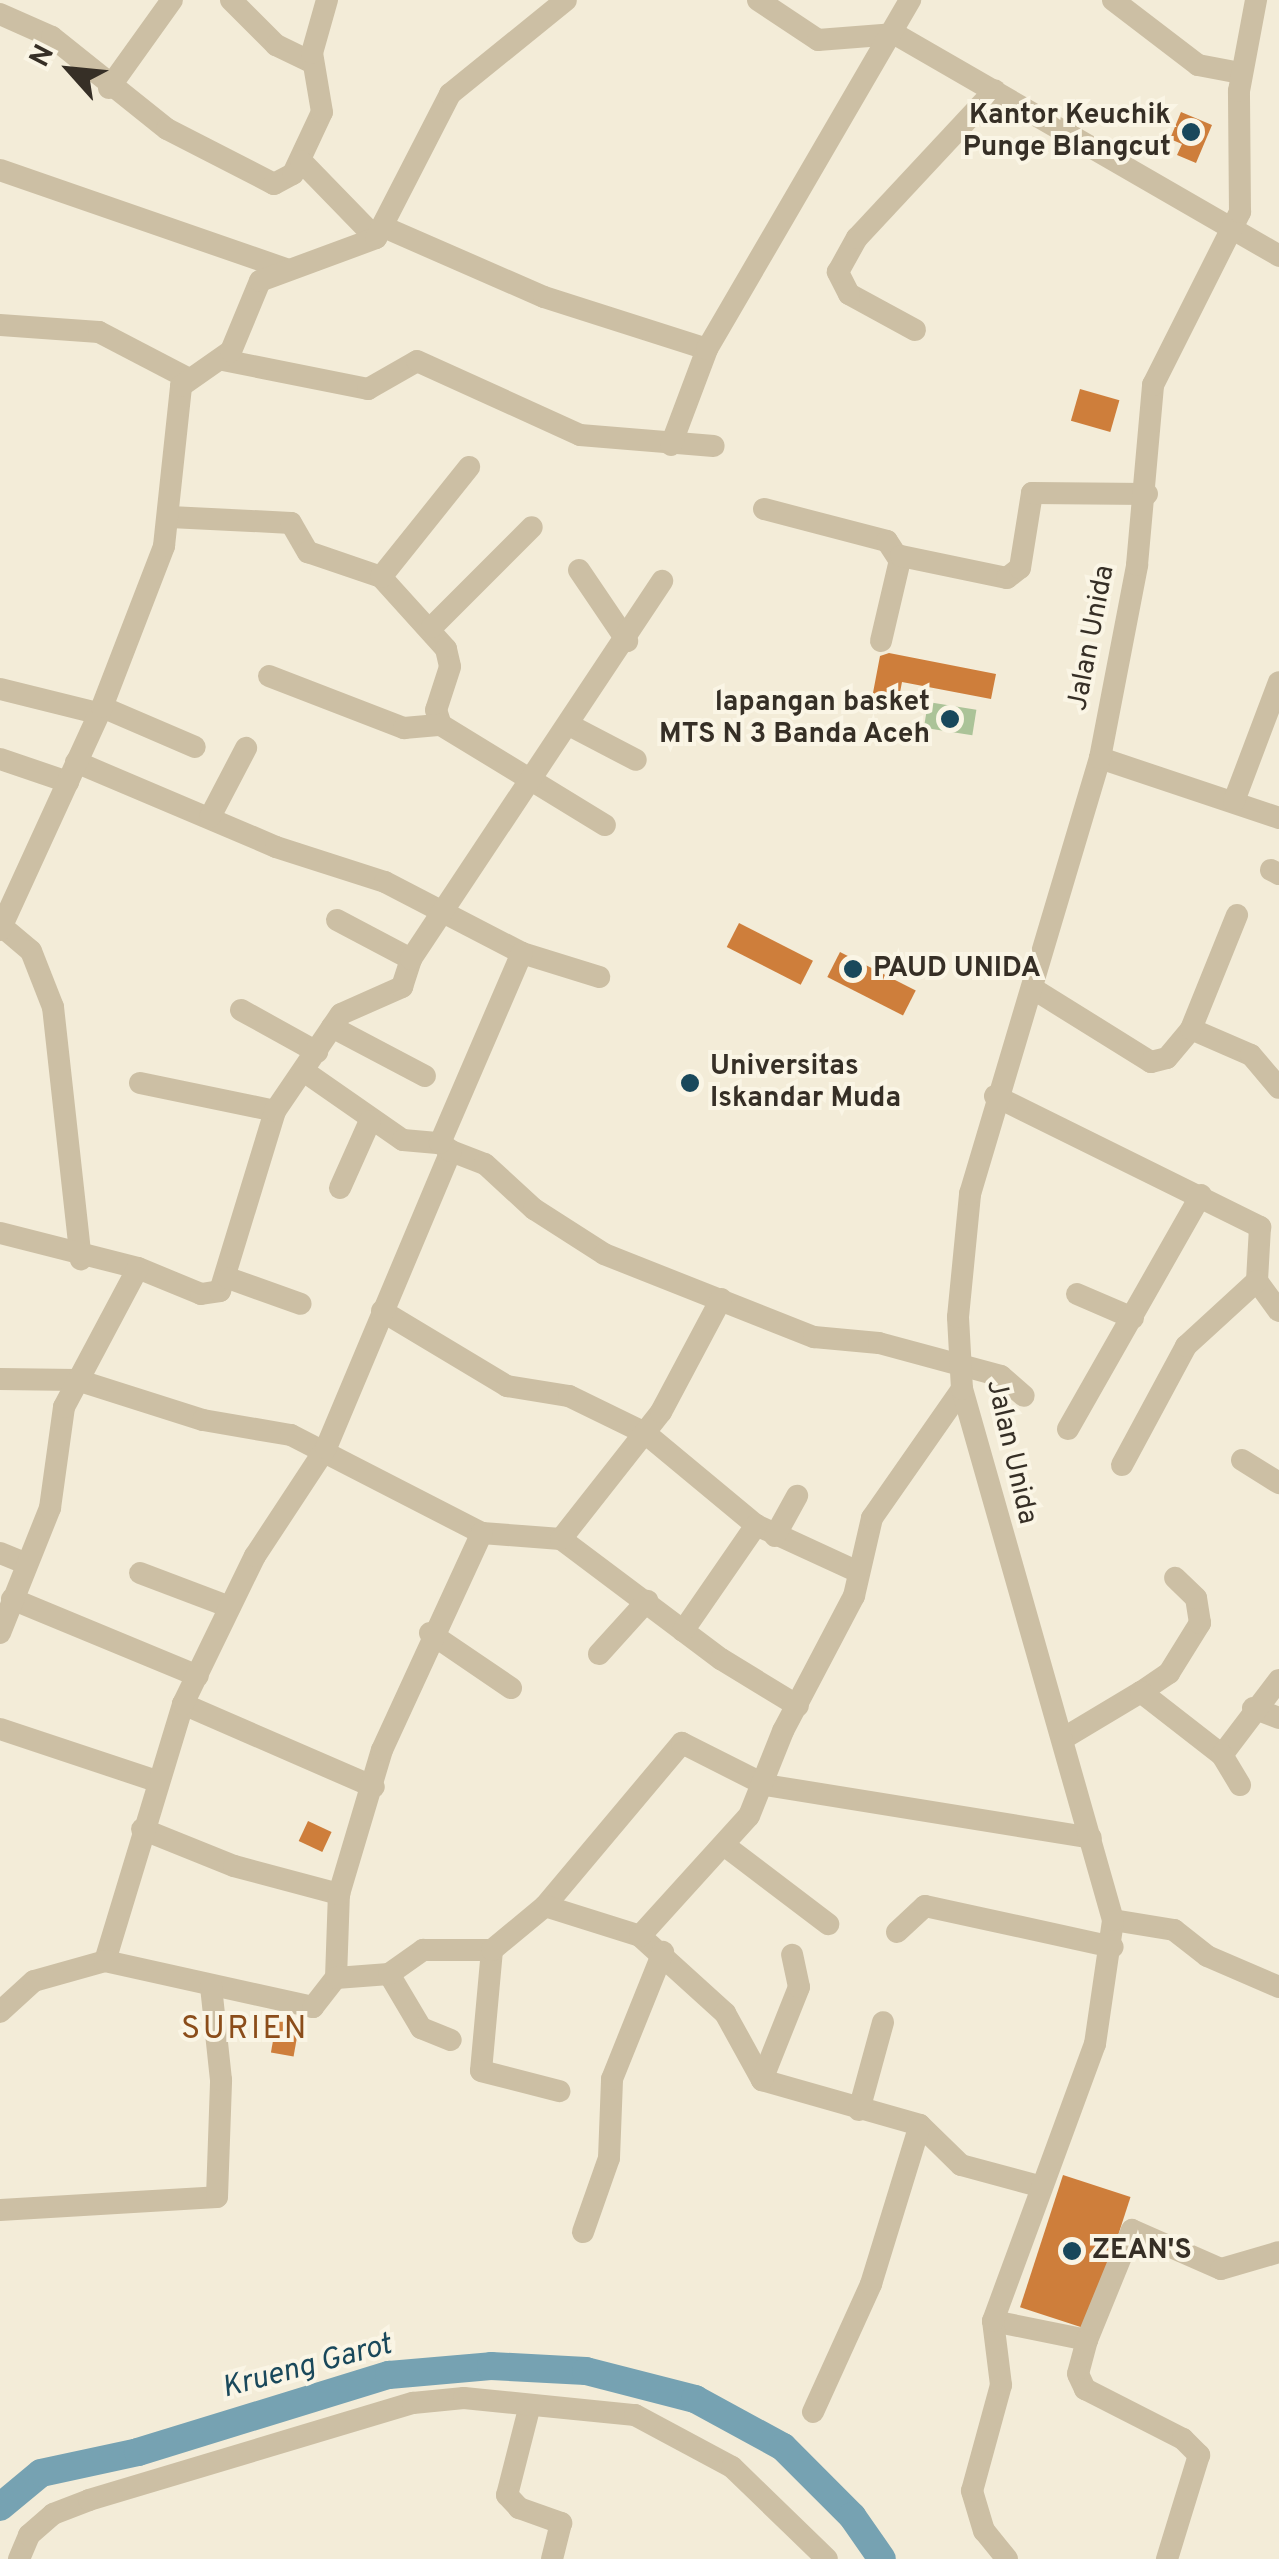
<!DOCTYPE html>
<html>
<head>
<meta charset="utf-8">
<style>
  body { margin:0 }
  #map { position:relative; width:1279px; height:2559px; overflow:hidden; background:#f3ecd8; font-family:Overpass,sans-serif }
  div>[style] { position:absolute }
  [style*='--x'] { left:calc(var(--x)*1px); top:calc(var(--y)*1px); width:calc(var(--w)*1px); rotate:calc(var(--a)*1deg) }
  .green>* { inset:0; background:#abc398; transform-origin:0 0 }
  .river>* { height:28px; margin:-14px; padding:0 14px; transform-origin:14px; border-radius:14px; background:#76a2b2 }
  .building>* { inset:0; background:#ce7e3b; transform-origin:0 0 }
  .minor>* { height:22px; margin:-11px; padding:0 11px; transform-origin:11px; border-radius:11px; background:#ccbfa4 }
  .dots>* { width:28px; height:28px; translate:-50% -50%; box-sizing:border-box; border:5px solid #faf5e5; border-radius:50% }
  span { translate:-50% -50%; white-space:nowrap; text-align:center; line-height:1.15; -webkit-text-stroke:8px #faf5e5; paint-order:stroke }
  .poi-label { font-size:28px; color:#362f26; font-weight:700 }
  .right { translate:-100% -50%; text-align:right }
  .left { translate:0 -50%; text-align:left }
  .street-label { font-size:28px; color:#362f26 }
  .water-label { font-size:30px; color:#19485b; font-style:italic }
  .quarter-label { font-size:32px; color:#8b4d1a; letter-spacing:2.5px }
  .north { position:absolute; left:20px; top:20px; width:100px; height:100px; -webkit-text-stroke:8px #faf5e5; paint-order:stroke; rotate:297deg; font-size:28px; font-weight:700; line-height:40px; text-align:center; color:#362f26 }
  .north::after { content:''; display:block; margin:auto; width:35px; height:45px; background:#362f26; clip-path:polygon(50% 0,100% 100%,50% 72%,0 100%) }
</style>
</head>
<body>
<div id="map">
  <div class="green">
    <i style="left:928px;top:702px;width:49px;height:26px;rotate:9deg"></i>
  </div>
  <div class="river">
    <i style="--x:0;--y:2507;--w:53;--a:-39.7"></i>
    <i style="--x:41;--y:2473;--w:99;--a:-12.2"></i>
    <i style="--x:138;--y:2452;--w:263;--a:-17.1"></i>
    <i style="--x:389;--y:2375;--w:102;--a:-5"></i>
    <i style="--x:491;--y:2366;--w:95;--a:3"></i>
    <i style="--x:586;--y:2371;--w:113;--a:14.4"></i>
    <i style="--x:695;--y:2399;--w:100;--a:28.6"></i>
    <i style="--x:783;--y:2447;--w:98;--a:45"></i>
    <i style="--x:852;--y:2516;--w:52;--a:55.1"></i>
  </div>
  <div class="building">
    <i style="clip-path:polygon(1181px 112px,1212px 125px,1196px 163px,1177px 155px,1182px 144px,1170px 139px)"></i>
    <i style="left:1080px;top:389px;width:41px;height:33px;rotate:16deg"></i>
    <i style="clip-path:polygon(889px 653px,996px 674px,991px 699px,902px 682px,898px 703px,872px 698px,880px 656px)"></i>
    <i style="left:739px;top:923px;width:83px;height:27px;rotate:27deg"></i>
    <i style="left:840px;top:952px;width:85px;height:28px;rotate:27deg"></i>
    <i style="left:308px;top:1821px;width:26px;height:22px;rotate:25deg"></i>
    <i style="left:277px;top:2018px;width:23px;height:35px;rotate:10deg"></i>
    <i style="left:1063px;top:2175px;width:71px;height:139px;rotate:18deg"></i>
  </div>
  <div class="minor">
    <i style="--x:231;--y:0;--w:64;--a:45"></i>
    <i style="--x:276;--y:45;--w:41;--a:25.9"></i>
    <i style="--x:758;--y:0;--w:72;--a:33.7"></i>
    <i style="--x:818;--y:40;--w:77;--a:-4.5"></i>
    <i style="--x:895;--y:34;--w:444;--a:30"></i>
    <i style="--x:1113;--y:0;--w:107;--a:37.4"></i>
    <i style="--x:1198;--y:65;--w:43;--a:10.8"></i>
    <i style="--x:0;--y:14;--w:57;--a:23.9"></i>
    <i style="--x:52;--y:37;--w:147;--a:38.7"></i>
    <i style="--x:167;--y:129;--w:120;--a:27.2"></i>
    <i style="--x:274;--y:184;--w:21;--a:-28"></i>
    <i style="--x:293;--y:174;--w:68;--a:-64.9"></i>
    <i style="--x:322;--y:112;--w:60;--a:-99.6"></i>
    <i style="--x:312;--y:53;--w:55;--a:-74.2"></i>
    <i style="--x:109;--y:88;--w:108;--a:-54.4"></i>
    <i style="--x:301;--y:161;--w:107;--a:45.8"></i>
    <i style="--x:0;--y:170;--w:303;--a:19.1"></i>
    <i style="--x:386;--y:228;--w:172;--a:23.6"></i>
    <i style="--x:544;--y:297;--w:171;--a:17.7"></i>
    <i style="--x:0;--y:325;--w:99;--a:4"></i>
    <i style="--x:99;--y:332;--w:99;--a:27.6"></i>
    <i style="--x:915;--y:330;--w:75;--a:-151.4"></i>
    <i style="--x:849;--y:294;--w:25;--a:-117"></i>
    <i style="--x:838;--y:272;--w:39;--a:-61"></i>
    <i style="--x:857;--y:238;--w:202;--a:-47"></i>
    <i style="--x:223;--y:360;--w:148;--a:11.3"></i>
    <i style="--x:368;--y:389;--w:56;--a:-29.7"></i>
    <i style="--x:417;--y:361;--w:179;--a:24.4"></i>
    <i style="--x:580;--y:435;--w:134;--a:4.7"></i>
    <i style="--x:671;--y:445;--w:103;--a:-69.4"></i>
    <i style="--x:707;--y:349;--w:404;--a:-59.8"></i>
    <i style="--x:764;--y:509;--w:127;--a:14.6"></i>
    <i style="--x:887;--y:541;--w:20;--a:57"></i>
    <i style="--x:170;--y:517;--w:121;--a:2.8"></i>
    <i style="--x:291;--y:523;--w:34;--a:60"></i>
    <i style="--x:308;--y:552;--w:77;--a:18.9"></i>
    <i style="--x:381;--y:577;--w:97;--a:47.9"></i>
    <i style="--x:446;--y:649;--w:18;--a:77"></i>
    <i style="--x:450;--y:667;--w:45;--a:108"></i>
    <i style="--x:436;--y:710;--w:16;--a:72"></i>
    <i style="--x:441;--y:725;--w:192;--a:31.4"></i>
    <i style="--x:579;--y:570;--w:86;--a:55.9"></i>
    <i style="--x:381;--y:577;--w:141;--a:-51.3"></i>
    <i style="--x:432;--y:627;--w:141;--a:-45"></i>
    <i style="--x:881;--y:641;--w:87;--a:-76.8"></i>
    <i style="--x:901;--y:556;--w:108;--a:11.7"></i>
    <i style="--x:1007;--y:578;--w:16;--a:-38"></i>
    <i style="--x:1020;--y:568;--w:76;--a:-80.9"></i>
    <i style="--x:1032;--y:493;--w:115;--a:0.5"></i>
    <i style="--x:269;--y:676;--w:145;--a:21.1"></i>
    <i style="--x:404;--y:728;--w:37;--a:-5"></i>
    <i style="--x:0;--y:689;--w:100;--a:13.9"></i>
    <i style="--x:102;--y:707;--w:101;--a:23.3"></i>
    <i style="--x:571;--y:726;--w:73;--a:27.6"></i>
    <i style="--x:1100;--y:758;--w:189;--a:18.5"></i>
    <i style="--x:0;--y:759;--w:72;--a:18.7"></i>
    <i style="--x:76;--y:762;--w:217;--a:23"></i>
    <i style="--x:276;--y:847;--w:114;--a:17.8"></i>
    <i style="--x:385;--y:882;--w:154;--a:27.4"></i>
    <i style="--x:522;--y:953;--w:81;--a:17.3"></i>
    <i style="--x:1234;--y:801;--w:127;--a:-69.3"></i>
    <i style="--x:210;--y:817;--w:78;--a:-62.4"></i>
    <i style="--x:1271;--y:870;--w:9;--a:27"></i>
    <i style="--x:337;--y:920;--w:84;--a:27.8"></i>
    <i style="--x:0;--y:925;--w:40;--a:40"></i>
    <i style="--x:31;--y:951;--w:60;--a:68.6"></i>
    <i style="--x:53;--y:1007;--w:254;--a:83.7"></i>
    <i style="--x:0;--y:930;--w:245;--a:-65.4"></i>
    <i style="--x:102;--y:707;--w:173;--a:-68.9"></i>
    <i style="--x:164;--y:546;--w:161;--a:-83.9"></i>
    <i style="--x:181;--y:386;--w:61;--a:-35"></i>
    <i style="--x:231;--y:351;--w:76;--a:-67.5"></i>
    <i style="--x:260;--y:281;--w:124;--a:-20.3"></i>
    <i style="--x:376;--y:238;--w:162;--a:-62.8"></i>
    <i style="--x:450;--y:94;--w:149;--a:-39"></i>
    <i style="--x:1032;--y:988;--w:140;--a:31.9"></i>
    <i style="--x:1151;--y:1062;--w:16;--a:-14"></i>
    <i style="--x:1167;--y:1058;--w:38;--a:-50"></i>
    <i style="--x:1191;--y:1029;--w:65;--a:23.4"></i>
    <i style="--x:1251;--y:1055;--w:43;--a:49.7"></i>
    <i style="--x:241;--y:1010;--w:87;--a:28.9"></i>
    <i style="--x:332;--y:1027;--w:105;--a:27.8"></i>
    <i style="--x:1191;--y:1029;--w:123;--a:-68"></i>
    <i style="--x:305;--y:1072;--w:119;--a:34.8"></i>
    <i style="--x:403;--y:1140;--w:37;--a:5"></i>
    <i style="--x:140;--y:1083;--w:138;--a:11.7"></i>
    <i style="--x:995;--y:1096;--w:296;--a:26.3"></i>
    <i style="--x:1260;--y:1227;--w:54;--a:93.2"></i>
    <i style="--x:1257;--y:1281;--w:37;--a:54"></i>
    <i style="--x:451;--y:1151;--w:36;--a:21"></i>
    <i style="--x:485;--y:1164;--w:67;--a:42.6"></i>
    <i style="--x:534;--y:1209;--w:83;--a:32.7"></i>
    <i style="--x:604;--y:1254;--w:226;--a:21.6"></i>
    <i style="--x:814;--y:1337;--w:65;--a:5.3"></i>
    <i style="--x:879;--y:1343;--w:126;--a:15.1"></i>
    <i style="--x:1001;--y:1376;--w:30;--a:41"></i>
    <i style="--x:340;--y:1188;--w:73;--a:-65.9"></i>
    <i style="--x:0;--y:1233;--w:142;--a:14.2"></i>
    <i style="--x:138;--y:1268;--w:68;--a:22.4"></i>
    <i style="--x:201;--y:1294;--w:19;--a:-9"></i>
    <i style="--x:220;--y:1291;--w:188;--a:-73"></i>
    <i style="--x:275;--y:1111;--w:117;--a:-55.8"></i>
    <i style="--x:341;--y:1014;--w:67;--a:-23.9"></i>
    <i style="--x:402;--y:987;--w:29;--a:-72"></i>
    <i style="--x:411;--y:959;--w:454;--a:-56.4"></i>
    <i style="--x:228;--y:1278;--w:77;--a:19.6"></i>
    <i style="--x:1077;--y:1294;--w:61;--a:23.2"></i>
    <i style="--x:382;--y:1311;--w:146;--a:31"></i>
    <i style="--x:507;--y:1386;--w:63;--a:9.2"></i>
    <i style="--x:569;--y:1396;--w:85;--a:26"></i>
    <i style="--x:645;--y:1433;--w:144;--a:39.7"></i>
    <i style="--x:756;--y:1525;--w:108;--a:24.7"></i>
    <i style="--x:0;--y:1379;--w:77;--a:0.7"></i>
    <i style="--x:77;--y:1380;--w:132;--a:17.6"></i>
    <i style="--x:203;--y:1420;--w:89;--a:9.7"></i>
    <i style="--x:291;--y:1435;--w:215;--a:27.2"></i>
    <i style="--x:482;--y:1533;--w:79;--a:4.3"></i>
    <i style="--x:561;--y:1539;--w:200;--a:36.9"></i>
    <i style="--x:721;--y:1659;--w:90;--a:31.4"></i>
    <i style="--x:1068;--y:1429;--w:269;--a:-60.4"></i>
    <i style="--x:1242;--y:1460;--w:44;--a:31.9"></i>
    <i style="--x:1122;--y:1465;--w:135;--a:-61.7"></i>
    <i style="--x:1186;--y:1346;--w:96;--a:-42.5"></i>
    <i style="--x:775;--y:1536;--w:46;--a:-61.2"></i>
    <i style="--x:561;--y:1539;--w:162;--a:-51.8"></i>
    <i style="--x:661;--y:1412;--w:128;--a:-62"></i>
    <i style="--x:0;--y:1553;--w:27;--a:22"></i>
    <i style="--x:140;--y:1573;--w:96;--a:20.7"></i>
    <i style="--x:12;--y:1599;--w:201;--a:22.5"></i>
    <i style="--x:683;--y:1631;--w:129;--a:-55.4"></i>
    <i style="--x:0;--y:1633;--w:135;--a:-68.2"></i>
    <i style="--x:50;--y:1508;--w:102;--a:-82.1"></i>
    <i style="--x:64;--y:1407;--w:157;--a:-62"></i>
    <i style="--x:430;--y:1633;--w:98;--a:34.2"></i>
    <i style="--x:599;--y:1654;--w:72;--a:-47.8"></i>
    <i style="--x:1141;--y:1692;--w:34;--a:-34"></i>
    <i style="--x:1169;--y:1673;--w:59;--a:-58.2"></i>
    <i style="--x:1200;--y:1623;--w:25;--a:-99"></i>
    <i style="--x:1196;--y:1598;--w:29;--a:-136"></i>
    <i style="--x:183;--y:1704;--w:208;--a:23.5"></i>
    <i style="--x:1253;--y:1708;--w:28;--a:21"></i>
    <i style="--x:0;--y:1729;--w:164;--a:18.4"></i>
    <i style="--x:1064;--y:1738;--w:90;--a:-30.9"></i>
    <i style="--x:1141;--y:1692;--w:103;--a:37.9"></i>
    <i style="--x:1222;--y:1755;--w:94;--a:-52.8"></i>
    <i style="--x:1222;--y:1755;--w:35;--a:59"></i>
    <i style="--x:142;--y:1829;--w:99;--a:21.9"></i>
    <i style="--x:234;--y:1866;--w:109;--a:14.9"></i>
    <i style="--x:724;--y:1845;--w:131;--a:37.2"></i>
    <i style="--x:545;--y:1906;--w:213;--a:-50"></i>
    <i style="--x:682;--y:1743;--w:93;--a:26.8"></i>
    <i style="--x:765;--y:1785;--w:330;--a:9.2"></i>
    <i style="--x:1113;--y:1920;--w:62;--a:9.3"></i>
    <i style="--x:1174;--y:1930;--w:42;--a:38.2"></i>
    <i style="--x:1207;--y:1956;--w:78;--a:23.3"></i>
    <i style="--x:897;--y:1932;--w:38;--a:-43"></i>
    <i style="--x:925;--y:1906;--w:192;--a:12.3"></i>
    <i style="--x:640;--y:1936;--w:115;--a:42.2"></i>
    <i style="--x:725;--y:2013;--w:77;--a:61.1"></i>
    <i style="--x:762;--y:2080;--w:164;--a:15.9"></i>
    <i style="--x:920;--y:2125;--w:57;--a:44.3"></i>
    <i style="--x:961;--y:2165;--w:81;--a:15.1"></i>
    <i style="--x:492;--y:1950;--w:121;--a:95.2"></i>
    <i style="--x:481;--y:2071;--w:81;--a:14.4"></i>
    <i style="--x:105;--y:1961;--w:269;--a:-73.1"></i>
    <i style="--x:183;--y:1704;--w:165;--a:-64.1"></i>
    <i style="--x:255;--y:1556;--w:129;--a:-56.7"></i>
    <i style="--x:326;--y:1448;--w:322;--a:-67.2"></i>
    <i style="--x:451;--y:1151;--w:14;--a:-144"></i>
    <i style="--x:440;--y:1143;--w:207;--a:-66.7"></i>
    <i style="--x:389;--y:1974;--w:63;--a:59.3"></i>
    <i style="--x:421;--y:2028;--w:32;--a:22"></i>
    <i style="--x:336;--y:1978;--w:84;--a:-88"></i>
    <i style="--x:339;--y:1894;--w:150;--a:-73.4"></i>
    <i style="--x:382;--y:1750;--w:239;--a:-65.3"></i>
    <i style="--x:0;--y:2012;--w:46;--a:-42.4"></i>
    <i style="--x:34;--y:1981;--w:74;--a:-15.7"></i>
    <i style="--x:105;--y:1961;--w:213;--a:12.5"></i>
    <i style="--x:313;--y:2007;--w:37;--a:-52"></i>
    <i style="--x:336;--y:1978;--w:53;--a:-4.3"></i>
    <i style="--x:389;--y:1974;--w:42;--a:-35.2"></i>
    <i style="--x:423;--y:1950;--w:69;--a:0"></i>
    <i style="--x:492;--y:1950;--w:69;--a:-39.7"></i>
    <i style="--x:545;--y:1906;--w:100;--a:17.5"></i>
    <i style="--x:640;--y:1936;--w:162;--a:-47.8"></i>
    <i style="--x:749;--y:1816;--w:92;--a:-68.2"></i>
    <i style="--x:783;--y:1731;--w:153;--a:-62.3"></i>
    <i style="--x:854;--y:1596;--w:80;--a:-77"></i>
    <i style="--x:872;--y:1518;--w:157;--a:-55.1"></i>
    <i style="--x:762;--y:2080;--w:100;--a:-68.3"></i>
    <i style="--x:799;--y:1987;--w:33;--a:-102"></i>
    <i style="--x:859;--y:2110;--w:91;--a:-74.7"></i>
    <i style="--x:0;--y:2210;--w:217;--a:-3.4"></i>
    <i style="--x:217;--y:2197;--w:117;--a:-88"></i>
    <i style="--x:221;--y:2080;--w:95;--a:-96.1"></i>
    <i style="--x:583;--y:2232;--w:78;--a:-70.6"></i>
    <i style="--x:609;--y:2158;--w:79;--a:-87.8"></i>
    <i style="--x:612;--y:2079;--w:137;--a:-68.1"></i>
    <i style="--x:993;--y:2321;--w:96;--a:11.4"></i>
    <i style="--x:1087;--y:2340;--w:119;--a:-67.8"></i>
    <i style="--x:1132;--y:2230;--w:97;--a:23.7"></i>
    <i style="--x:1221;--y:2269;--w:60;--a:-16.3"></i>
    <i style="--x:1087;--y:2340;--w:35;--a:105"></i>
    <i style="--x:1078;--y:2374;--w:17;--a:65"></i>
    <i style="--x:1085;--y:2389;--w:110;--a:27"></i>
    <i style="--x:1183;--y:2439;--w:23;--a:45"></i>
    <i style="--x:1199;--y:2455;--w:109;--a:107.1"></i>
    <i style="--x:530;--y:2405;--w:93;--a:104.3"></i>
    <i style="--x:507;--y:2495;--w:18;--a:47"></i>
    <i style="--x:519;--y:2508;--w:45;--a:19.7"></i>
    <i style="--x:561;--y:2523;--w:37;--a:104"></i>
    <i style="--x:813;--y:2412;--w:141;--a:-65.6"></i>
    <i style="--x:871;--y:2284;--w:166;--a:-72.9"></i>
    <i style="--x:19;--y:2559;--w:26;--a:-67"></i>
    <i style="--x:29;--y:2535;--w:32;--a:-41"></i>
    <i style="--x:53;--y:2514;--w:39;--a:-21"></i>
    <i style="--x:89;--y:2500;--w:338;--a:-16.7"></i>
    <i style="--x:413;--y:2403;--w:51;--a:-5.6"></i>
    <i style="--x:464;--y:2398;--w:172;--a:5.7"></i>
    <i style="--x:635;--y:2415;--w:110;--a:28.2"></i>
    <i style="--x:732;--y:2467;--w:132;--a:44.1"></i>
    <i style="--x:1007;--y:2559;--w:36;--a:-129"></i>
    <i style="--x:984;--y:2531;--w:42;--a:-106.7"></i>
    <i style="--x:972;--y:2491;--w:110;--a:-74.7"></i>
    <i style="--x:1001;--y:2385;--w:64;--a:-97.1"></i>
    <i style="--x:993;--y:2321;--w:295;--a:-69.8"></i>
    <i style="--x:1095;--y:2044;--w:125;--a:-81.7"></i>
    <i style="--x:1113;--y:1920;--w:552;--a:-105.87"></i>
    <i style="--x:962;--y:1389;--w:72;--a:-93.2"></i>
    <i style="--x:958;--y:1317;--w:124;--a:-84.4"></i>
    <i style="--x:970;--y:1194;--w:455;--a:-73.4"></i>
    <i style="--x:1100;--y:758;--w:197;--a:-79.1"></i>
    <i style="--x:1137;--y:565;--w:181;--a:-84.9"></i>
    <i style="--x:1153;--y:385;--w:194;--a:-63.3"></i>
    <i style="--x:1240;--y:212;--w:121;--a:-90.5"></i>
    <i style="--x:1239;--y:91;--w:93;--a:-79.4"></i>
  </div>
  <div class="dots">
    <i style="left:1191px;top:132px;background:#19485b"></i>
    <i style="left:950px;top:719px;background:#19485b"></i>
    <i style="left:853px;top:969px;background:#19485b"></i>
    <i style="left:690px;top:1083px;background:#19485b"></i>
    <i style="left:1072px;top:2251px;background:#19485b"></i>
  </div>
  <div class="poi-label">
    <span class="right" style="left:1171px;top:132px">Kantor Keuchik<br>Punge Blangcut</span>
    <span class="right" style="left:930px;top:719px">lapangan basket<br>MTS N 3 Banda Aceh</span>
    <span class="left" style="left:873px;top:969px">PAUD UNIDA</span>
    <span class="left" style="left:710px;top:1083px">Universitas<br>Iskandar Muda</span>
    <span class="left" style="left:1092px;top:2251px">ZEAN'S</span>
  </div>
  <div class="street-label">
    <span style="left:1092px;top:638px;rotate:-79deg">Jalan Unida</span>
    <span style="left:1011px;top:1452px;rotate:77deg">Jalan Unida</span>
  </div>
  <div class="water-label">
    <span style="left:307px;top:2368px;rotate:-15deg">Krueng Garot</span>
  </div>
  <div class="quarter-label">
    <span style="left:245px;top:2030px">SURIEN</span>
  </div>
  <div class="north">N</div>
</div>
</body>
</html>
